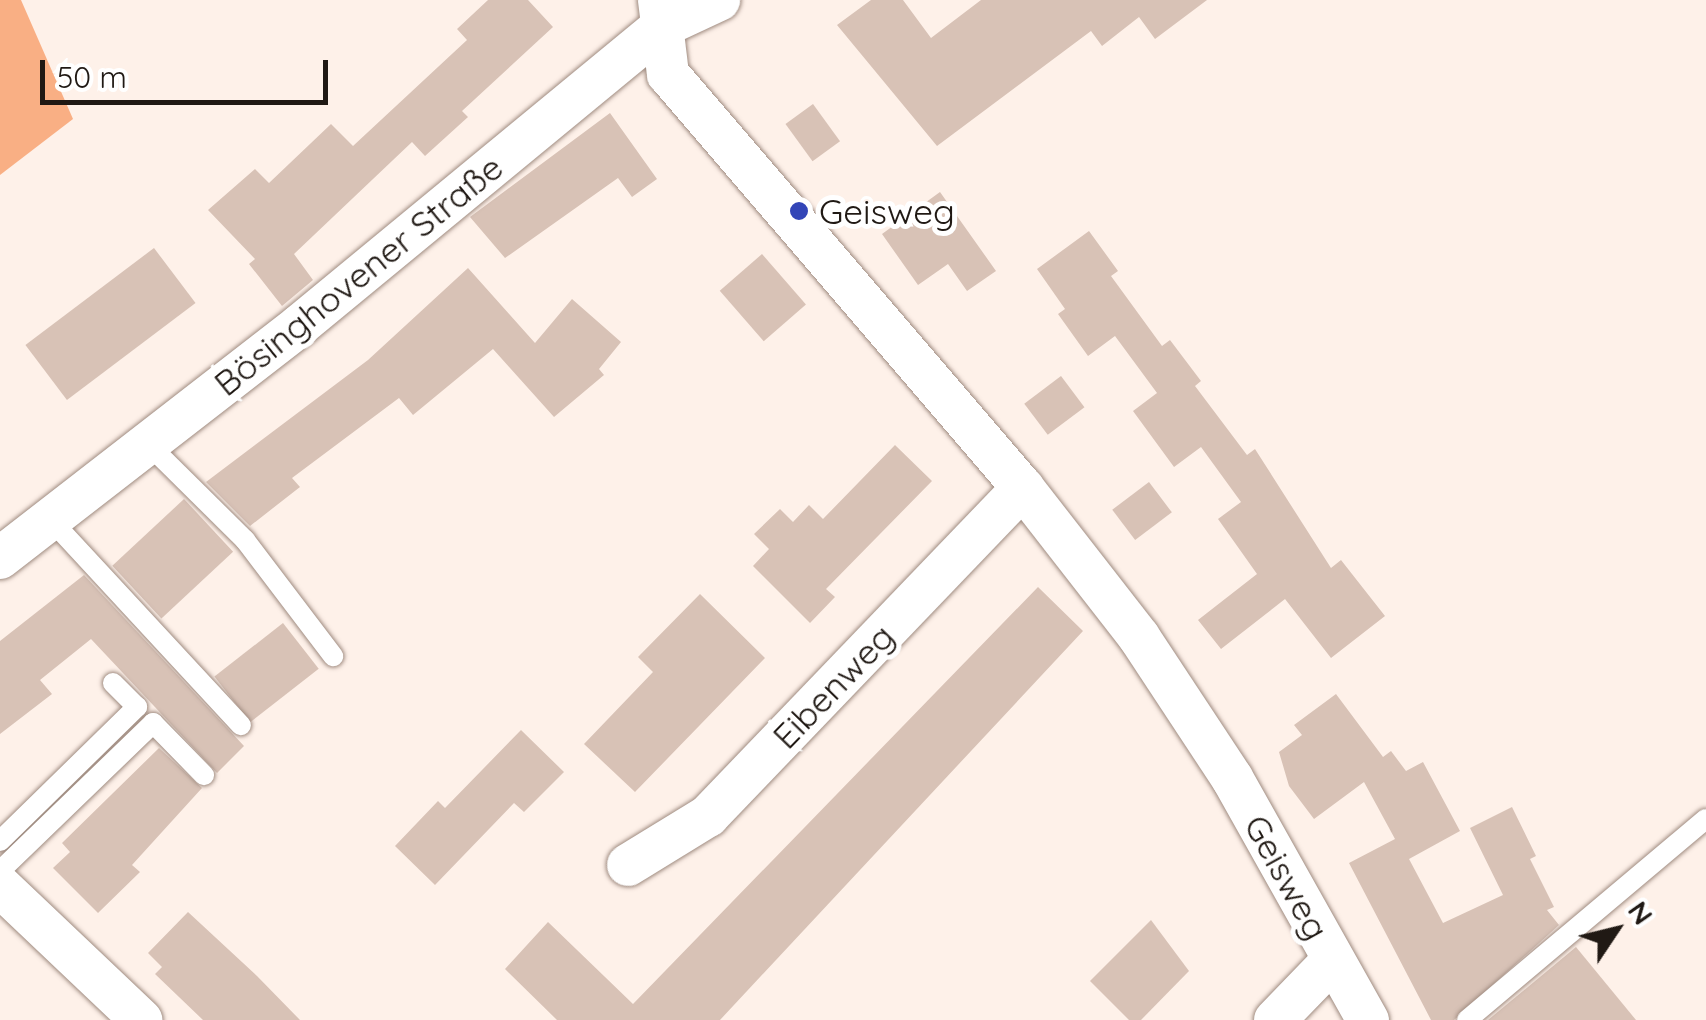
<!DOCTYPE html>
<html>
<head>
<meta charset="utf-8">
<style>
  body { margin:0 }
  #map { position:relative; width:1706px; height:1020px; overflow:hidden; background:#fef1e9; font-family:Quicksand,sans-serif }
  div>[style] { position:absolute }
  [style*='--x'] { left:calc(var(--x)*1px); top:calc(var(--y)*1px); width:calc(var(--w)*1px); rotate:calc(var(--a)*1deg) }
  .green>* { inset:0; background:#f9af84 }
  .building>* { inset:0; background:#d8c2b6; transform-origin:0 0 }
  .roads { filter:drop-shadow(0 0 2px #9f8b80) drop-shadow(0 0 2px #9f8b80) }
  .service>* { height:20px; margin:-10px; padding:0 10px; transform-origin:10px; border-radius:10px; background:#fff }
  .minor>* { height:42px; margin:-21px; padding:0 21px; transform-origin:21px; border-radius:21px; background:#fff }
  .dots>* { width:28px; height:28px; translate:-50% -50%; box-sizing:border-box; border:5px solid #fff; border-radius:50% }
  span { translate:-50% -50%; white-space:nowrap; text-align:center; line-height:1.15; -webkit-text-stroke:10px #fff; paint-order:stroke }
  .poi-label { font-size:35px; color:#201914 }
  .left { translate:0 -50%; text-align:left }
  .street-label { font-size:35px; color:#201914 }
  .north { position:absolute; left:1566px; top:880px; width:100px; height:100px; -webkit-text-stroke:8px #fff; paint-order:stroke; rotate:55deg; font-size:28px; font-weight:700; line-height:40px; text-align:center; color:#201914 }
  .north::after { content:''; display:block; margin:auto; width:35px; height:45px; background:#201914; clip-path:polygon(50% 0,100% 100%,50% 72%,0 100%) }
  .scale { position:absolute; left:40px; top:60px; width:288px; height:45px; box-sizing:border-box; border:5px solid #201914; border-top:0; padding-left:12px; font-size:30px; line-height:35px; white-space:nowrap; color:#201914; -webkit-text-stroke:8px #fff; paint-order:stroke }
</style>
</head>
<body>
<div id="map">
  <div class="green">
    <i style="clip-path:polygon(0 0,21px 0,73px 119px,0 175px)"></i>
  </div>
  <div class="building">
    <i style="clip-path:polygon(488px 0,528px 0,553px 27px,462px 111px,468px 117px,425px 156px,412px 142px,294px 254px,313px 280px,282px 306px,249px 264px,255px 259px,208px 210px,255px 169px,269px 183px,331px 124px,353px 146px,467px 40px,457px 29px)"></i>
    <i style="clip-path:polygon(871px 0,903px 0,931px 38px,981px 0,1207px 0,1155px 39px,1139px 17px,1102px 46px,1091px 31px,937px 146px,837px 25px)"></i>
    <i style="left:813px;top:104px;width:46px;height:34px;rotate:54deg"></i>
    <i style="clip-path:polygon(610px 113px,657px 179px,632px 197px,618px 178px,505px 258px,470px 217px)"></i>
    <i style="clip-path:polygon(940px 192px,996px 271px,967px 291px,948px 264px,918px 285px,882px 234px)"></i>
    <i style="clip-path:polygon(1089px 231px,1118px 271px,1111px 276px,1162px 346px,1170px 340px,1201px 381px,1195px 386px,1247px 455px,1255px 449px,1331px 568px,1341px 560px,1385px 616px,1331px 658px,1285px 599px,1221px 649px,1198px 620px,1257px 574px,1218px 519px,1241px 502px,1201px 447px,1174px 467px,1133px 411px,1157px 393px,1115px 336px,1088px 356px,1058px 314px,1065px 309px,1037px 269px)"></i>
    <i style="left:154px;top:248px;width:69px;height:161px;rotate:53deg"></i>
    <i style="left:762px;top:254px;width:67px;height:56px;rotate:49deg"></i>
    <i style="clip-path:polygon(468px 268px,535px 343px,572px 299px,621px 342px,599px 369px,604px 375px,554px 417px,493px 349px,413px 415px,399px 398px,292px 478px,300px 487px,250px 526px,206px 482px,368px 360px)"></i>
    <i style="left:1061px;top:376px;width:39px;height:46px;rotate:53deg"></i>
    <i style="clip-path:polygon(895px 445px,932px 481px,826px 589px,835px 597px,810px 623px,753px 566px,769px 549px,754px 534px,780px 509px,793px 522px,809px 505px,823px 519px)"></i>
    <i style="left:1149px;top:482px;width:38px;height:46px;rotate:53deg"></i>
    <i style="left:184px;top:499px;width:72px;height:98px;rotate:47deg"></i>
    <i style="clip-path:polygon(84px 575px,244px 746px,217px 773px,91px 639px,40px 680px,52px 694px,0 734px,0 641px)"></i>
    <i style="clip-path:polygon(1038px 587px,1083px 631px,720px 1020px,557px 1020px,505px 969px,548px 922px,633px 1004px)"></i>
    <i style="clip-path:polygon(700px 594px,765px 658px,635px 792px,584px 744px,653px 672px,638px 657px)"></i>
    <i style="left:283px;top:623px;width:58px;height:87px;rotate:52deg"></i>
    <i style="clip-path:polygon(1336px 694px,1383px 757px,1391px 751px,1406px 771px,1423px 762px,1460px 831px,1409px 859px,1443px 923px,1503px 895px,1470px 828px,1512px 807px,1536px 856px,1530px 859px,1554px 907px,1547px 910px,1559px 925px,1454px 1020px,1431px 1020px,1349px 863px,1395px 839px,1364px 782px,1314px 819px,1289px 786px,1279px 752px,1302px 735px,1294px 725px)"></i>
    <i style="clip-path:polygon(521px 730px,564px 772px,524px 812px,514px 803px,435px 885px,395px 846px,438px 801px,445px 808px)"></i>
    <i style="clip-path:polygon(159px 748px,202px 788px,132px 865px,140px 872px,98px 913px,53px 868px,70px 852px,62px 843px)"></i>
    <i style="clip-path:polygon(188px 912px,257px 976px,300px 1020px,203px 1020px,155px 974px,162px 967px,148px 953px)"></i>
    <i style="clip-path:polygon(1151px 920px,1189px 971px,1141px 1020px,1129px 1020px,1090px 981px)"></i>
    <i style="clip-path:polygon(1576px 947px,1636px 1020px,1488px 1020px)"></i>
  </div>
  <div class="roads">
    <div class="service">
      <i style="--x:147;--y:443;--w:138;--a:44.7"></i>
      <i style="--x:245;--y:540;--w:146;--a:52.8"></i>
      <i style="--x:50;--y:519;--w:281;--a:47.2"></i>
      <i style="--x:0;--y:841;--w:192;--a:-44.4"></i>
      <i style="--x:137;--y:707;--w:34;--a:-135"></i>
      <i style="--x:0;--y:871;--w:213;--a:-44"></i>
      <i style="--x:153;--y:723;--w:73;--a:45.6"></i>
      <i style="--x:1467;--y:1020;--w:312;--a:-40.1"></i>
    </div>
    <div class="minor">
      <i style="--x:659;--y:0;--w:75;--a:83.1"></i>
      <i style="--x:668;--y:74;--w:545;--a:49.39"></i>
      <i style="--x:1023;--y:488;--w:189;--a:52.1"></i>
      <i style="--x:1139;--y:637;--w:169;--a:56.6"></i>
      <i style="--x:1232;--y:778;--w:278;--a:60.7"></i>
      <i style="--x:0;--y:558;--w:380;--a:-37.8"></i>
      <i style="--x:300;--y:325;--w:470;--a:-39.5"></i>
      <i style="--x:663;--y:26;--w:62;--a:-24.9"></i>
      <i style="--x:628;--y:865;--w:94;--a:-31.5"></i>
      <i style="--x:708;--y:816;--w:455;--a:-46.2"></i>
      <i style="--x:0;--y:886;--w:195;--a:43.5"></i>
      <i style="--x:1275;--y:1020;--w:83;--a:-46"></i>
    </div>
  </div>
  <div class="dots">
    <i style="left:799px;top:211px;background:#3345b7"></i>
  </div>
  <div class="poi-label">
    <span class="left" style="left:819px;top:211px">Geisweg</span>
  </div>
  <div class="street-label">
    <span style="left:358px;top:275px;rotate:-39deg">Bösinghovener Straße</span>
    <span style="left:833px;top:686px;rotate:-46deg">Eibenweg</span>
    <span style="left:1287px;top:877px;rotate:61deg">Geisweg</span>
  </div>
  <div class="north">N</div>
  <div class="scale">50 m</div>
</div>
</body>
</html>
